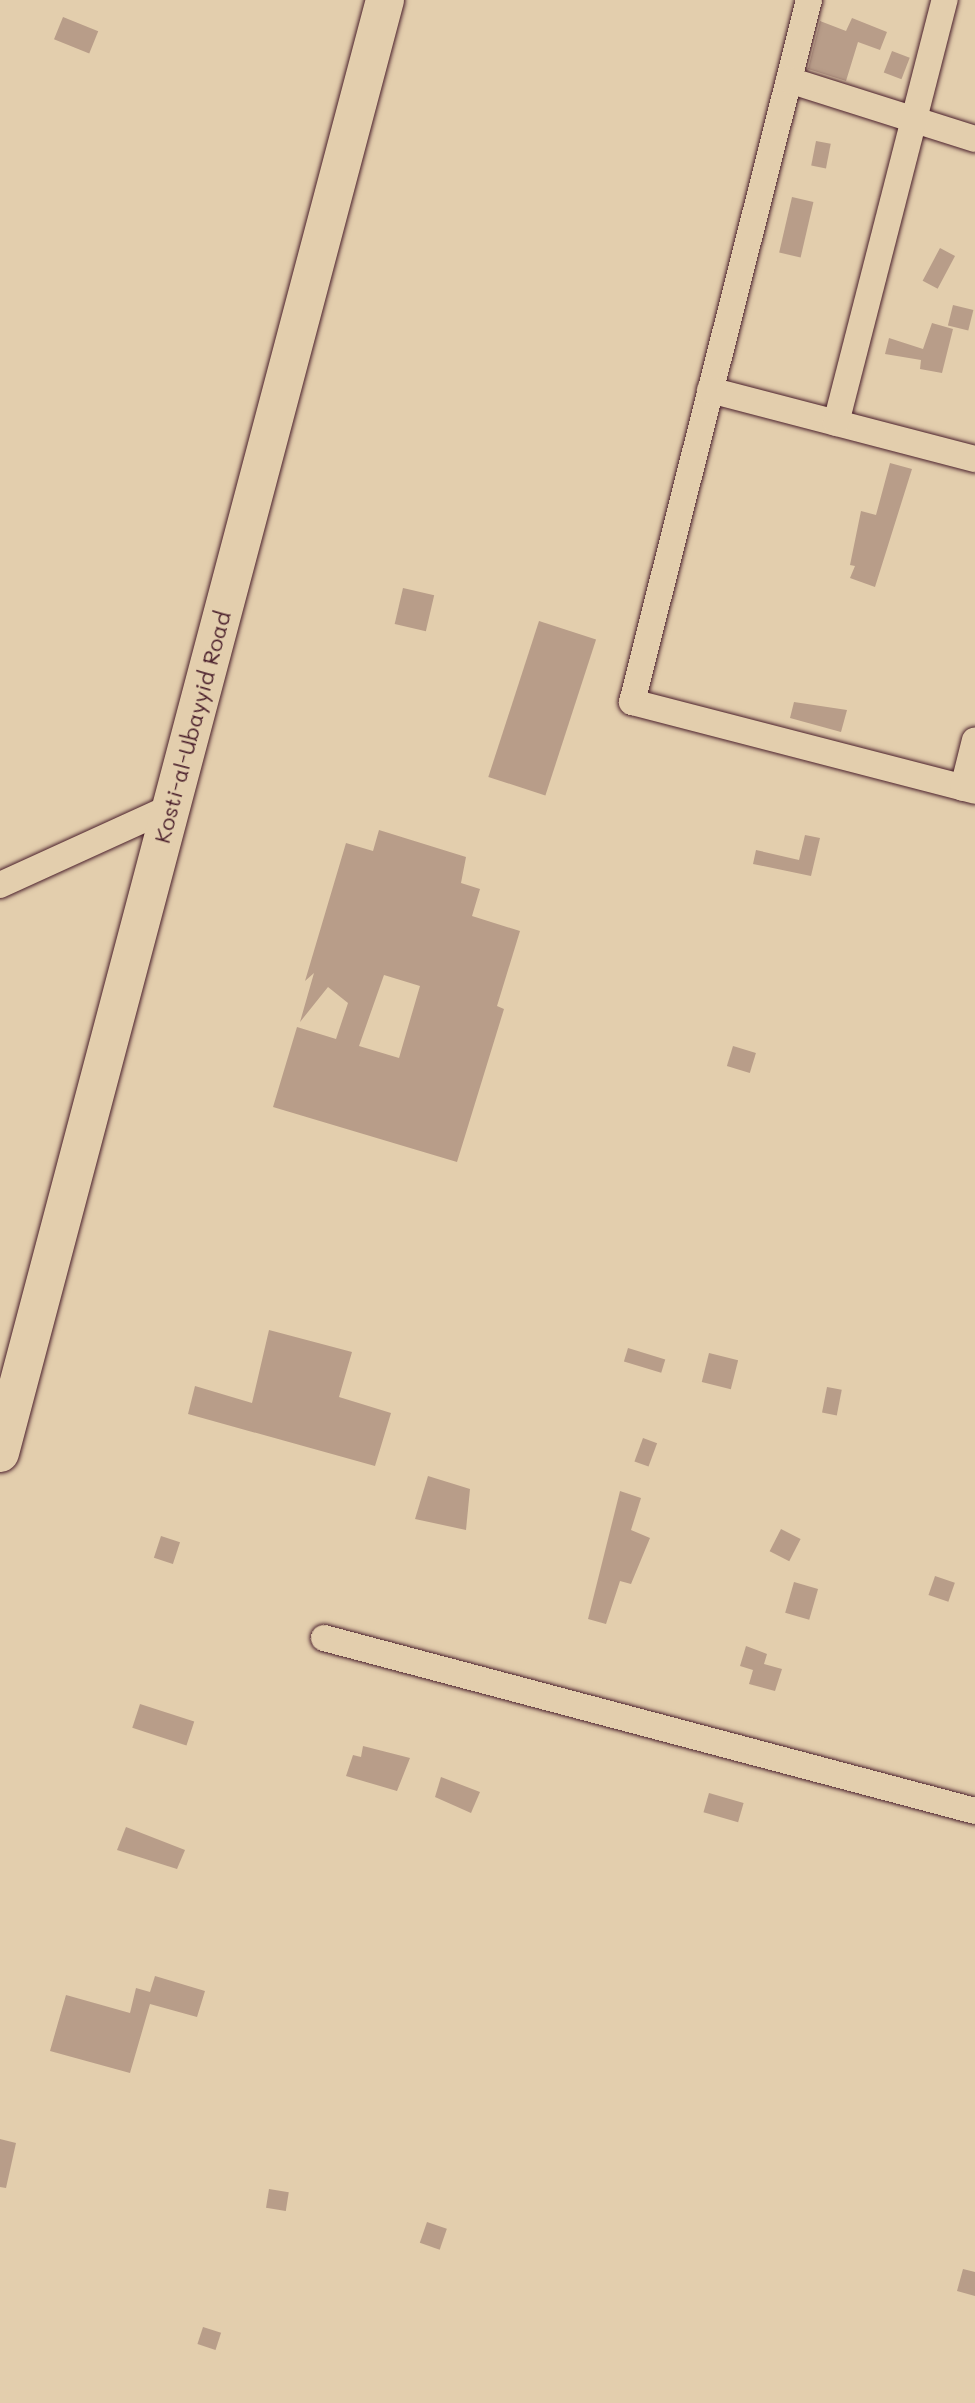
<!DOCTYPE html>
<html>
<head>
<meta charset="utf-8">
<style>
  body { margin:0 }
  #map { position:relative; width:975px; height:2403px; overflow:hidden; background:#e3cead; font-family:Mali,sans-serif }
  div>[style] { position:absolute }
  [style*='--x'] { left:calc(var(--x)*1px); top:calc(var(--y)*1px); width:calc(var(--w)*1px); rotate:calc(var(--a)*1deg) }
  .building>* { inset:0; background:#b89d89; transform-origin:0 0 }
  .roads { filter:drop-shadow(0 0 2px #4a1f2b) drop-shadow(0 0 2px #4a1f2b) }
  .minor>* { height:26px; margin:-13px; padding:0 13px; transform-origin:13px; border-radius:13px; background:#e3cead }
  .highway>* { height:38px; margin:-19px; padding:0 19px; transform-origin:19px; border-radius:19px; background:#e3cead }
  span { translate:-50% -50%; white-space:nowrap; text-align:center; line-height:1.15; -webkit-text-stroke:6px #e3cead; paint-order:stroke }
  .street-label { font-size:22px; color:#4a1f2b }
</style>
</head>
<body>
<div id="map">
  <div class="building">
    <i style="left:63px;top:17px;width:38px;height:24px;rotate:22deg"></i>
    <i style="clip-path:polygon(852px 18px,887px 32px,880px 50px,858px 42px,846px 81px,808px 69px,820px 21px,846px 31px)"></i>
    <i style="left:892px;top:51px;width:19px;height:23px;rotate:21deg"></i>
    <i style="left:816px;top:141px;width:15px;height:25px;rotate:11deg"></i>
    <i style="left:792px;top:197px;width:22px;height:57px;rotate:13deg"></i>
    <i style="left:940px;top:248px;width:17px;height:37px;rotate:28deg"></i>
    <i style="left:953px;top:305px;width:21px;height:21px;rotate:14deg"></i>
    <i style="clip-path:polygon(932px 323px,953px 329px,942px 373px,920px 369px,921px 360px,885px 354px,889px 338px,923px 349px)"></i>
    <i style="clip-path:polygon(890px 463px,912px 469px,875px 587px,850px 578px,855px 566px,850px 565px,861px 511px,876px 515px)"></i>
    <i style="left:403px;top:588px;width:32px;height:37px;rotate:13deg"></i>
    <i style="left:539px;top:621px;width:60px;height:164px;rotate:18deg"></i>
    <i style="clip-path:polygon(794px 702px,847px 710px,841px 732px,790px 718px)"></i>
    <i style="clip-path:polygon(evenodd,379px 830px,466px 857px,461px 883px,480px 889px,472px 916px,520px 931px,497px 1006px,504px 1009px,457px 1162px,273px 1107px,297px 1027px,336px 1039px,348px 1003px,328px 987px,300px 1022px,314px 973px,305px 981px,346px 843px,373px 851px,379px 830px,384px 975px,420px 986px,399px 1058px,359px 1046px,384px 975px)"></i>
    <i style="clip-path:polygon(805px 835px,820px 838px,811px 876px,753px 864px,756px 850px,799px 860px)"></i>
    <i style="left:733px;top:1046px;width:24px;height:21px;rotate:17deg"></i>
    <i style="clip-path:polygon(269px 1330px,352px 1352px,339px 1397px,391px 1413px,375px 1466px,188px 1414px,195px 1386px,252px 1403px)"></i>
    <i style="left:628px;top:1348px;width:39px;height:14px;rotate:17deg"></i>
    <i style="left:709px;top:1353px;width:30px;height:30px;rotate:14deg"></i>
    <i style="left:827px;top:1387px;width:15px;height:26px;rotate:11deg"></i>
    <i style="left:643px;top:1438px;width:15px;height:25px;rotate:20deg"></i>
    <i style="clip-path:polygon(428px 1476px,470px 1489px,466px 1530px,415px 1519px)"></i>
    <i style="clip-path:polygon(620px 1491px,641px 1498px,631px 1530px,650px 1538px,631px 1584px,620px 1581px,606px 1624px,588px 1619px)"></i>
    <i style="left:781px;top:1529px;width:22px;height:25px;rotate:27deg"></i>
    <i style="left:161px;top:1536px;width:20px;height:23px;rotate:18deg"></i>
    <i style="left:935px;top:1576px;width:21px;height:20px;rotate:19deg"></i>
    <i style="left:794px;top:1582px;width:25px;height:32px;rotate:16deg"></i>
    <i style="clip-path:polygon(746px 1646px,767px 1654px,764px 1664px,782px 1669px,775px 1691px,749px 1684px,753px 1670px,740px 1666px)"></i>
    <i style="left:140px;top:1704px;width:57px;height:25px;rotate:18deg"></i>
    <i style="clip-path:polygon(363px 1746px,410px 1758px,397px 1791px,346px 1776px,353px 1755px,361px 1757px)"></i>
    <i style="clip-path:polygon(441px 1777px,480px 1792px,471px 1813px,435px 1797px)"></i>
    <i style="left:709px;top:1793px;width:36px;height:20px;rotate:16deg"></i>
    <i style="clip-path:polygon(126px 1827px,185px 1850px,177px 1869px,117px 1850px)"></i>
    <i style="clip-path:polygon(155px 1976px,205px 1991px,197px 2017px,150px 2004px,130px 2073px,50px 2051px,66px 1995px,130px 2013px,136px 1988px,150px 1992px)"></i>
    <i style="clip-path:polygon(0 2139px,16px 2143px,6px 2188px,0 2187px)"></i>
    <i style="left:269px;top:2189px;width:20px;height:19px;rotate:9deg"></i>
    <i style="left:427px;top:2222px;width:21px;height:22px;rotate:19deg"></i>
    <i style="clip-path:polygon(963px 2269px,975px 2272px,975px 2296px,957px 2291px)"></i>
    <i style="left:203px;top:2327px;width:19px;height:18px;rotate:18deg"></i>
  </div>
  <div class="roads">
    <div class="minor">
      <i style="--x:809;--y:0;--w:724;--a:104.15"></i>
      <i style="--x:632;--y:702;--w:354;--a:14.5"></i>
      <i style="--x:789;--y:80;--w:195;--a:17.6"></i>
      <i style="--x:710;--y:390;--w:274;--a:14.6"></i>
      <i style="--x:836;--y:423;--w:437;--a:-75.6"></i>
      <i style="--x:963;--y:788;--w:49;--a:-76"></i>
      <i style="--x:0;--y:885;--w:188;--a:-24.5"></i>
      <i style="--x:324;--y:1638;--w:674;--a:14.88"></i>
    </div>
    <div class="highway">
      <i style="--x:0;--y:1453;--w:1503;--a:-75.16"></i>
    </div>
  </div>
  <div class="street-label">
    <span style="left:192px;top:727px;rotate:-75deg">Kosti-al-Ubayyid Road</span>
  </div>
</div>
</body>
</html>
